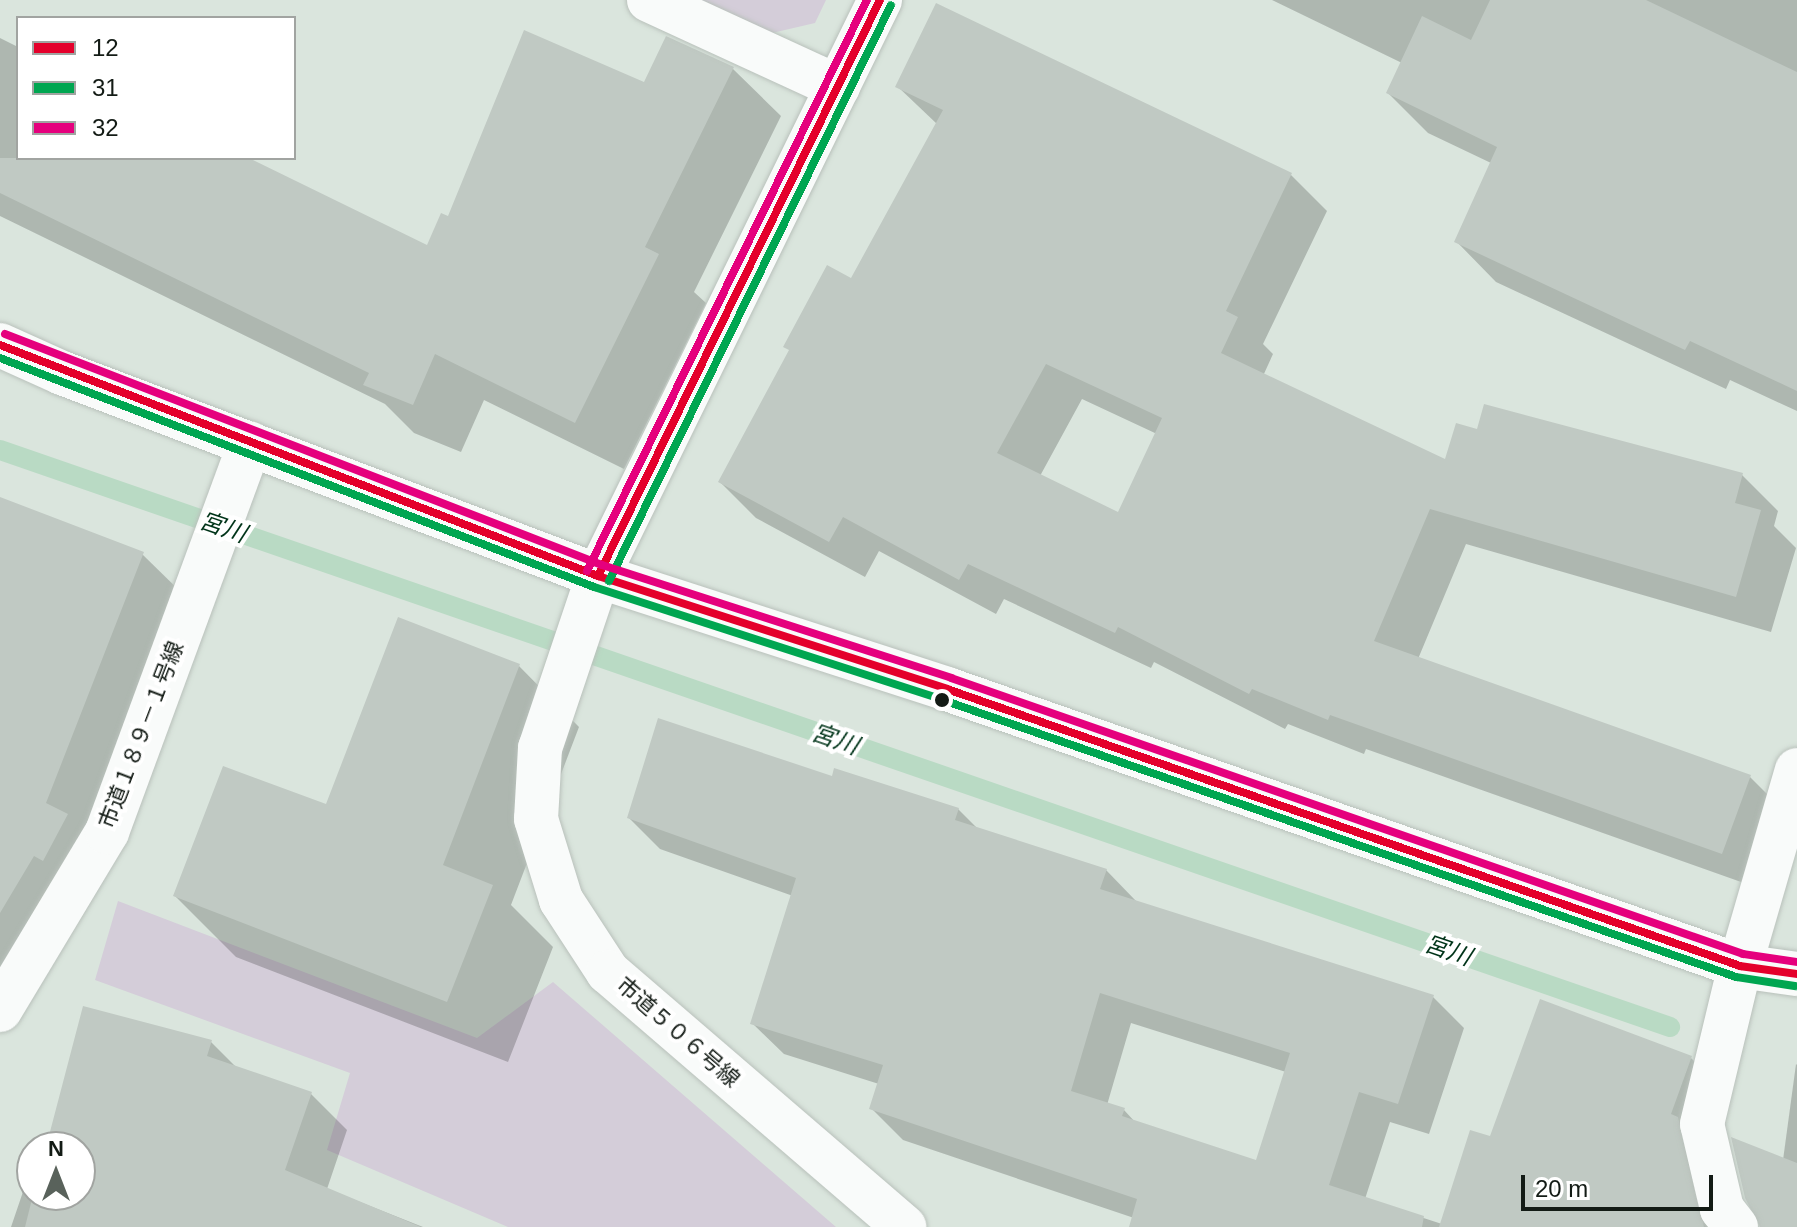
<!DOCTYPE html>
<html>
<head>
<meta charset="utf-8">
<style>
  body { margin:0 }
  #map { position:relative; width:1797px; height:1227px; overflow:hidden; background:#dae5dd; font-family:Helvetica,"Noto Sans JP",sans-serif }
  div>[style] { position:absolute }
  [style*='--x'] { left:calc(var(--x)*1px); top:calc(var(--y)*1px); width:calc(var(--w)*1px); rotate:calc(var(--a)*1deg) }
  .green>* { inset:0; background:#d4cdd9 }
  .shadow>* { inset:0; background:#0003 }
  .stream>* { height:20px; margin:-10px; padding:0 10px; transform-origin:10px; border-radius:10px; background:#b9dac4 }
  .building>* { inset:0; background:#c0c9c3 }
  .roads { filter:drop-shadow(0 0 2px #b9c1bb) drop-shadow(0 0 2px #b9c1bb) }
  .minor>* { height:44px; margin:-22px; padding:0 22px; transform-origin:22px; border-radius:22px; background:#f9fbfa }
  .bus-1>* { height:8px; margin:-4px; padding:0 4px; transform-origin:4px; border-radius:4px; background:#e4002b }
  .bus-2>* { height:8px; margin:-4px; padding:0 4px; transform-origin:4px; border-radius:4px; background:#00a651 }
  .bus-3>* { height:8px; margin:-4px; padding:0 4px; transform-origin:4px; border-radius:4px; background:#e5007d }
  .dots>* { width:22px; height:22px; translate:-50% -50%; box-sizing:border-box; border:4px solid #fff; border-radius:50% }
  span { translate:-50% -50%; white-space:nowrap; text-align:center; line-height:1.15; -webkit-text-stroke:8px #fff; paint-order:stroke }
  .street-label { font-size:22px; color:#131b15 }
  .water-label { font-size:24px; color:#003419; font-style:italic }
  .legend { position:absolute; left:16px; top:16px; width:280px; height:144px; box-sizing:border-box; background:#fff; border:2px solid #a1a4a1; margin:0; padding:10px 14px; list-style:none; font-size:24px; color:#131b15 }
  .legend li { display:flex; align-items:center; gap:16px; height:40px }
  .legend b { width:40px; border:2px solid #a1a4a1 }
  .north { position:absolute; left:16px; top:1131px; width:80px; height:80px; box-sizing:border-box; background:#fff; border:2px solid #a1a4a1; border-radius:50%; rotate:0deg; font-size:22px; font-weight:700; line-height:32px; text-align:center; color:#131b15 }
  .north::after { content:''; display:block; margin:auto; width:28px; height:36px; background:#59625b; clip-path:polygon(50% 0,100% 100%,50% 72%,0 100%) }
  .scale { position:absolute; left:1521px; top:1175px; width:192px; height:36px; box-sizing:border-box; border:4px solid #131b15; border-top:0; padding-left:10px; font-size:24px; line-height:28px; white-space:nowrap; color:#131b15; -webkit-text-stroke:6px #fff; paint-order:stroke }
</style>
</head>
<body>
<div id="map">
  <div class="green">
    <i style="clip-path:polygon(700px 0,826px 0,815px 23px,772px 33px)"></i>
    <i style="clip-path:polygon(118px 901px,477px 1038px,553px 982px,836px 1227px,508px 1227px,327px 1150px,350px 1073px,95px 980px)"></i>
  </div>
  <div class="shadow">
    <i style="clip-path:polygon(1272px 0,1797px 0,1797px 411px,1730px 380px,1726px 389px,1496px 282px,1456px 241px,1491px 163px,1428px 133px,1388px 93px,1402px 63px)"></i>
    <i style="clip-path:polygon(evenodd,937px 6px,1291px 175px,1327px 211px,1263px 344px,1273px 354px,1263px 376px,1446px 462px,1478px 432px,1742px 475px,1778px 511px,1774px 526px,1796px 548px,1771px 632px,1466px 544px,1418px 659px,1749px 776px,1785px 812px,1758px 888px,1366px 749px,1364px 754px,1288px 724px,1285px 729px,1154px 662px,1151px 668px,1004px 599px,996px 614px,879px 551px,865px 577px,756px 518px,720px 482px,852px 281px,937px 124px,897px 86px,937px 6px,1082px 399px,1157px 434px,1118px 515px,1040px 476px,1082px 399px)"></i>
    <i style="clip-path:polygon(0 38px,18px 47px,18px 158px,245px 158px,428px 248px,644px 84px,667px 38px,733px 69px,781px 116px,694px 292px,706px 303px,624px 469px,484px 400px,461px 452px,414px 433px,385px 404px,0 216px)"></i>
    <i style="clip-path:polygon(0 499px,142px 554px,187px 598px,39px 965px,0 984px)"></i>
    <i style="clip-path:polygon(519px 666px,579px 727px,511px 905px,553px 947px,508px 1062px,236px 957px,175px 896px,327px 807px)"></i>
    <i style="clip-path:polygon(evenodd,833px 779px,958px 809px,979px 830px,1106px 870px,1137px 902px,1433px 997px,1464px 1028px,1429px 1134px,1390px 1122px,1365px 1199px,1442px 1224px,1491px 1138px,1691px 1058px,1722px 1089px,1720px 1227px,1131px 1227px,1134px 1218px,903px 1140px,872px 1109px,879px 1084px,784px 1054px,752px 1023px,793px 896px,660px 849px,629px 818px,833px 779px,1131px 1023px,1286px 1072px,1257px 1162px,1136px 1123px,1124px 1110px,1107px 1105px,1131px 1023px)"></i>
    <i style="clip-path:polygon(211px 1042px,238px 1069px,311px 1094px,347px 1130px,327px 1189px,423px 1227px,11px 1227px,27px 1180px,32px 1182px,32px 1195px,80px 1195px,80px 1147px,48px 1147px)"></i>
    <i style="clip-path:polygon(1796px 1064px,1797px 1065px,1797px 1217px,1783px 1160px)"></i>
  </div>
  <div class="stream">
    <i style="--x:0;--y:450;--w:1767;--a:19.06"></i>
  </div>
  <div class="building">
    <i style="clip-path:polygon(1490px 0,1646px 0,1797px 72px,1797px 391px,1690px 341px,1685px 350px,1454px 242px,1497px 147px,1386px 93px,1422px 16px,1471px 40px)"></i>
    <i style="clip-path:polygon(evenodd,936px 3px,1292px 173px,1226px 311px,1238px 317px,1221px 353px,1445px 459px,1456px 423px,1477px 429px,1484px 404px,1743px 473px,1735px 503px,1761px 510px,1736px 597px,1430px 509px,1374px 641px,1751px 775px,1722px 854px,1330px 715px,1328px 720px,1252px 689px,1249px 694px,1118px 627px,1115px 633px,968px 564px,959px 580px,843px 517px,829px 542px,718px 482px,789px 350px,783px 347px,827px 265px,851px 278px,943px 110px,895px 87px,936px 3px,1046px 364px,1162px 418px,1118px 512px,997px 453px,1046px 364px)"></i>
    <i style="clip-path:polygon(524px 30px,644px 82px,666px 36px,734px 67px,645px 247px,659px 254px,575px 423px,435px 354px,413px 405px,363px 385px,369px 373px,0 193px,0 158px,249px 158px,427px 245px,441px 213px,448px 216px)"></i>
    <i style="clip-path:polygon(0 497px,144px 552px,46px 803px,68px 814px,43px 861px,34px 856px,0 913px)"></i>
    <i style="clip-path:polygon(398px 617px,520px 664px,443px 865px,493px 885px,447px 1002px,173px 896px,223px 766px,326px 804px)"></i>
    <i style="clip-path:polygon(evenodd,658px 718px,832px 776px,834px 768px,959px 808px,955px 820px,1107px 869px,1100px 889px,1434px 995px,1398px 1104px,1359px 1092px,1329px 1185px,1424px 1216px,1422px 1227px,1129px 1227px,1137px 1199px,869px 1109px,883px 1065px,750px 1024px,796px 878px,627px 818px,658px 718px,1100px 993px,1290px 1053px,1256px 1160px,1122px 1116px,1125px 1108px,1071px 1091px,1100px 993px)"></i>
    <i style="clip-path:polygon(1540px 999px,1692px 1056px,1671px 1114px,1678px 1117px,1704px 1227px,1439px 1227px,1470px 1130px,1490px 1136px)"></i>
    <i style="clip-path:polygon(83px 1006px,212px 1040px,207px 1056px,312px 1092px,285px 1170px,421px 1227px,25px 1227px,33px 1195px,80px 1195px,80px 1147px,46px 1147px)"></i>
    <i style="clip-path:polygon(1731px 1137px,1797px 1163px,1797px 1227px,1760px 1227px,1745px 1198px)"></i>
  </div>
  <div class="roads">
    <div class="minor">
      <i style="--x:649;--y:0;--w:208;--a:24.7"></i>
      <i style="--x:880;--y:0;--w:641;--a:116.09"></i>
      <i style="--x:598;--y:576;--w:182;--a:108.6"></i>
      <i style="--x:540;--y:748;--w:71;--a:93.2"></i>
      <i style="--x:536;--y:819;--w:85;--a:72.8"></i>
      <i style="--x:561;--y:900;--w:86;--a:56.9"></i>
      <i style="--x:608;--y:972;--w:391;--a:40.7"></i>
      <i style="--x:0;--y:345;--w:68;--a:24.3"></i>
      <i style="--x:62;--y:373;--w:573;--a:20.74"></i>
      <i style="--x:598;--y:576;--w:367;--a:17.9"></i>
      <i style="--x:947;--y:689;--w:840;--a:19.25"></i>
      <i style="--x:1740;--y:966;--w:58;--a:8"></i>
      <i style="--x:0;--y:1010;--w:208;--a:-59"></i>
      <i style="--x:107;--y:832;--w:414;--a:-69.8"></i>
      <i style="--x:1736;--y:1227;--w:23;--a:-128"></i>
      <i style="--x:1722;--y:1209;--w:87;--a:-103.2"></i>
      <i style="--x:1702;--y:1124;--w:163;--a:-76.5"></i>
      <i style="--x:1740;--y:966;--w:204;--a:-73.8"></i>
    </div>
  </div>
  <div class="bus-1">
    <i style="--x:0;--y:345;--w:641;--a:21.12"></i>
    <i style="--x:598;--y:576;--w:367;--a:17.9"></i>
    <i style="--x:947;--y:689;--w:840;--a:19.25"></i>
    <i style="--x:1740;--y:966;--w:58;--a:8"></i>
    <i style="--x:598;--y:576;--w:641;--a:-63.91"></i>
  </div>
  <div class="bus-2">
    <i style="--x:0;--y:358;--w:637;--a:21.08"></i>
    <i style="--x:594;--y:587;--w:367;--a:17.9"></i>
    <i style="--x:943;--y:700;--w:840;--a:19.25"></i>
    <i style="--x:1736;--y:977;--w:60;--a:8.7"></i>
    <i style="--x:609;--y:581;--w:641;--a:-63.91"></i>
  </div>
  <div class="bus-3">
    <i style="--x:5;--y:334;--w:640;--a:21.15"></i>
    <i style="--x:602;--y:565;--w:367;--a:17.9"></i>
    <i style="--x:951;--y:678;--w:839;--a:19.21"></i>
    <i style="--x:1743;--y:954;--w:55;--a:8.4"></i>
    <i style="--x:587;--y:571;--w:636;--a:-63.88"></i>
  </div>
  <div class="dots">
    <i style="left:942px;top:700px;background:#131b15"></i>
  </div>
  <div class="street-label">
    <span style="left:141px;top:735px;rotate:-69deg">市道１８９－１号線</span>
    <span style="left:678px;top:1032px;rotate:41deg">市道５０６号線</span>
  </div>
  <div class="water-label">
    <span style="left:223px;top:527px;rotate:19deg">宮川</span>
    <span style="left:835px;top:739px;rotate:19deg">宮川</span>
    <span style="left:1448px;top:950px;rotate:19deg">宮川</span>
  </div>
  <ul class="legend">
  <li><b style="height:10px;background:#e4002b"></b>12</li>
  <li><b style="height:10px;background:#00a651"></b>31</li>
  <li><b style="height:10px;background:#e5007d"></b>32</li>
  </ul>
  <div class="north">N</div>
  <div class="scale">20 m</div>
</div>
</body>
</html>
